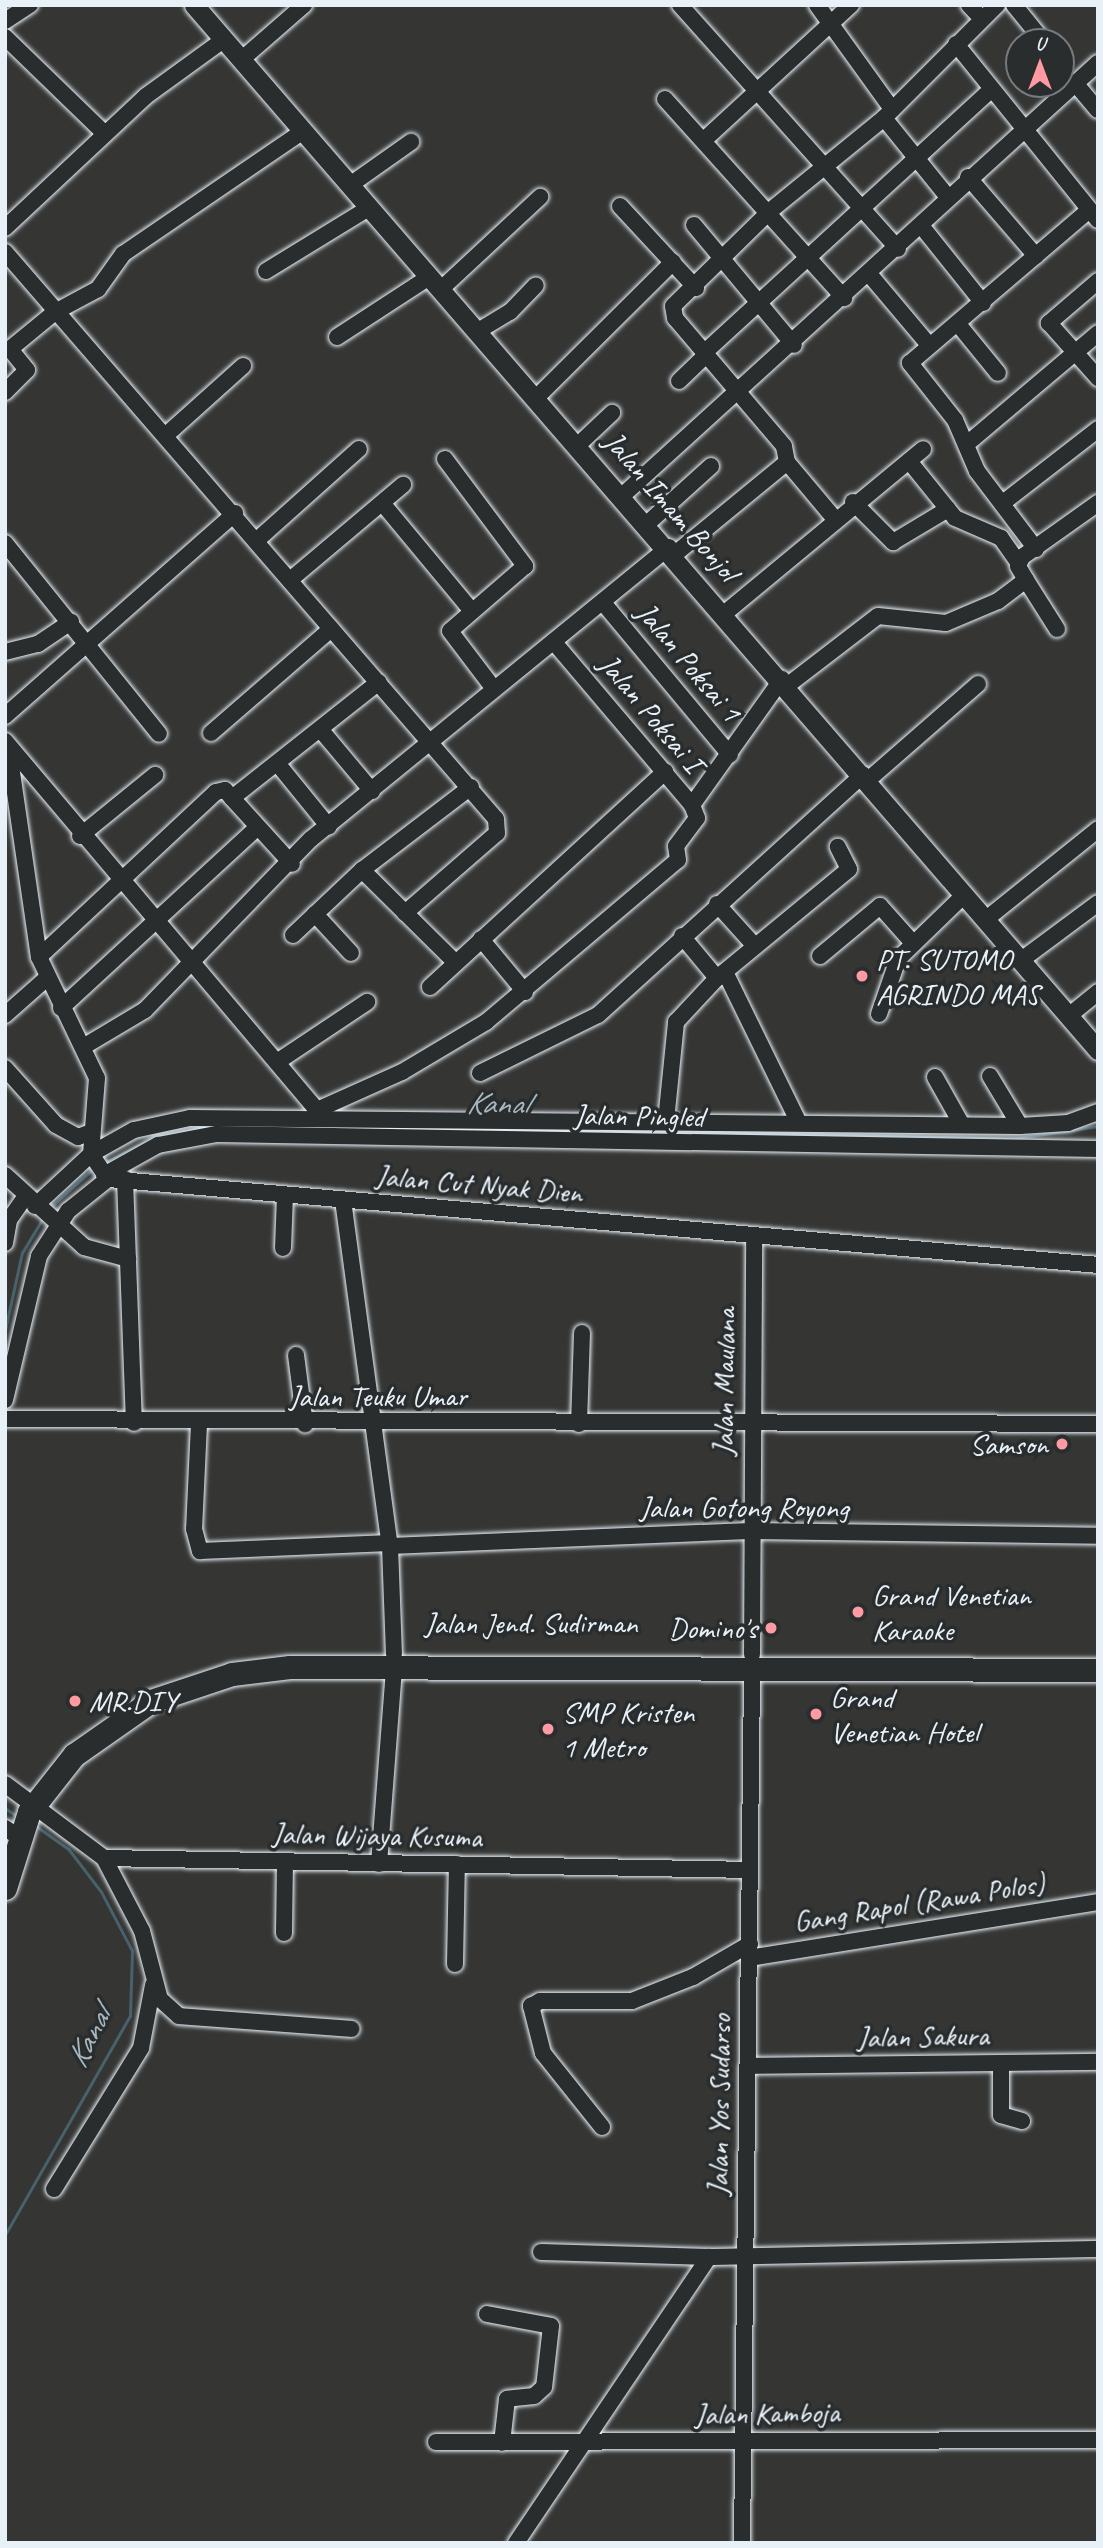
<!DOCTYPE html>
<html>
<head>
<meta charset="utf-8">
<style>
  body { margin:0 }
  #map { position:relative; width:1103px; height:2548px; overflow:hidden; background:#353634; font-family:Caveat,sans-serif }
  div>[style] { position:absolute }
  [style*='--x'] { left:calc(var(--x)*1px); top:calc(var(--y)*1px); width:calc(var(--w)*1px); rotate:calc(var(--a)*1deg) }
  .stream>* { height:2.5px; margin:-1.25px; padding:0 1.25px; transform-origin:1.25px; border-radius:1.25px; background:#47626c }
  .roads { filter:drop-shadow(0 0 2px #e8f1f8) drop-shadow(0 0 2px #e8f1f8) }
  .minor>* { height:16px; margin:-8px; padding:0 8px; transform-origin:8px; border-radius:8px; background:#2a2d2e }
  .major>* { height:19px; margin:-9.5px; padding:0 9.5px; transform-origin:9.5px; border-radius:9.5px; background:#2a2d2e }
  .highway>* { height:23px; margin:-11.5px; padding:0 11.5px; transform-origin:11.5px; border-radius:11.5px; background:#2a2d2e }
  .dots>* { width:19px; height:19px; translate:-50% -50%; box-sizing:border-box; border:4px solid #2a2d2e; border-radius:50% }
  span { translate:-50% -50%; white-space:nowrap; text-align:center; line-height:1.15; -webkit-text-stroke:7px #2a2d2e; paint-order:stroke }
  .street-label { font-size:30px; color:#e8f1f8 }
  .poi-label { font-size:30px; color:#e8f1f8 }
  .left { translate:0 -50%; text-align:left }
  .right { translate:-100% -50%; text-align:right }
  .water-label { font-size:32px; color:#a8b8c0; font-style:italic }
  .frame { position:absolute; inset:0; border:7px solid #e8f1f8; pointer-events:none }
  .north { position:absolute; left:1005px; top:28px; width:70px; height:70px; box-sizing:border-box; background:#2a2d2e; border:2px solid #767b7f; border-radius:50%; rotate:0deg; font-size:19px; font-weight:700; line-height:28px; text-align:center; color:#e8f1f8 }
  .north::after { content:''; display:block; margin:auto; width:24px; height:32px; background:#ff9aa2; clip-path:polygon(50% 0,100% 100%,50% 72%,0 100%) }
</style>
</head>
<body>
<div id="map">
  <div class="stream">
    <i style="--x:625;--y:1130;--w:386;--a:1.3"></i>
    <i style="--x:1011;--y:1139;--w:88;--a:-8.5"></i>
    <i style="--x:104;--y:1163;--w:55;--a:-27"></i>
    <i style="--x:153;--y:1138;--w:57;--a:-12.1"></i>
    <i style="--x:51;--y:1207;--w:55;--a:-42.1"></i>
    <i style="--x:5;--y:1330;--w:79;--a:-77.6"></i>
    <i style="--x:22;--y:1253;--w:41;--a:-59"></i>
    <i style="--x:5;--y:1808;--w:17;--a:33"></i>
    <i style="--x:5;--y:2235;--w:252;--a:-60.3"></i>
    <i style="--x:130;--y:2016;--w:65;--a:-88.2"></i>
    <i style="--x:132;--y:1951;--w:67;--a:-117.7"></i>
    <i style="--x:101;--y:1892;--w:53;--a:-127.3"></i>
    <i style="--x:69;--y:1850;--w:43;--a:-144.5"></i>
  </div>
  <div class="roads">
    <div class="minor">
      <i style="--x:680;--y:5;--w:327;--a:48.2"></i>
      <i style="--x:817;--y:5;--w:128;--a:54.2"></i>
      <i style="--x:969;--y:5;--w:19;--a:47"></i>
      <i style="--x:1014;--y:5;--w:40;--a:51"></i>
      <i style="--x:5;--y:21;--w:30;--a:-33"></i>
      <i style="--x:5;--y:37;--w:138;--a:44.1"></i>
      <i style="--x:956;--y:44;--w:226;--a:51.1"></i>
      <i style="--x:241;--y:60;--w:84;--a:-41.1"></i>
      <i style="--x:1075;--y:83;--w:35;--a:50"></i>
      <i style="--x:665;--y:99;--w:268;--a:48"></i>
      <i style="--x:884;--y:118;--w:100;--a:51.1"></i>
      <i style="--x:704;--y:140;--w:200;--a:-42.6"></i>
      <i style="--x:968;--y:177;--w:104;--a:49.3"></i>
      <i style="--x:350;--y:185;--w:75;--a:-35.2"></i>
      <i style="--x:620;--y:206;--w:112;--a:47.2"></i>
      <i style="--x:694;--y:225;--w:156;--a:50.2"></i>
      <i style="--x:5;--y:228;--w:193;--a:-43.1"></i>
      <i style="--x:146;--y:96;--w:95;--a:-36"></i>
      <i style="--x:923;--y:228;--w:96;--a:51.3"></i>
      <i style="--x:5;--y:252;--w:750;--a:49.11"></i>
      <i style="--x:496;--y:819;--w:14;--a:86"></i>
      <i style="--x:497;--y:833;--w:122;--a:139"></i>
      <i style="--x:266;--y:271;--w:121;--a:-31.5"></i>
      <i style="--x:870;--y:275;--w:92;--a:49.9"></i>
      <i style="--x:1098;--y:281;--w:65;--a:139.4"></i>
      <i style="--x:1049;--y:323;--w:74;--a:48.3"></i>
      <i style="--x:440;--y:290;--w:137;--a:-42.9"></i>
      <i style="--x:958;--y:324;--w:63;--a:50.8"></i>
      <i style="--x:478;--y:331;--w:37;--a:-31"></i>
      <i style="--x:510;--y:312;--w:37;--a:-46"></i>
      <i style="--x:337;--y:337;--w:110;--a:-33.1"></i>
      <i style="--x:706;--y:351;--w:386;--a:-42.5"></i>
      <i style="--x:679;--y:381;--w:39;--a:-44"></i>
      <i style="--x:5;--y:392;--w:31;--a:-45"></i>
      <i style="--x:27;--y:370;--w:27;--a:-129"></i>
      <i style="--x:10;--y:349;--w:58;--a:-39.4"></i>
      <i style="--x:55;--y:312;--w:49;--a:-28.1"></i>
      <i style="--x:98;--y:289;--w:43;--a:-54.5"></i>
      <i style="--x:123;--y:254;--w:218;--a:-34.3"></i>
      <i style="--x:536;--y:398;--w:193;--a:-44.8"></i>
      <i style="--x:165;--y:436;--w:105;--a:-41.9"></i>
      <i style="--x:968;--y:443;--w:170;--a:-40.2"></i>
      <i style="--x:578;--y:445;--w:47;--a:-43.3"></i>
      <i style="--x:445;--y:459;--w:134;--a:53.2"></i>
      <i style="--x:525;--y:566;--w:99;--a:139.1"></i>
      <i style="--x:450;--y:631;--w:73;--a:52.8"></i>
      <i style="--x:909;--y:461;--w:73;--a:51.1"></i>
      <i style="--x:955;--y:518;--w:50;--a:23.5"></i>
      <i style="--x:1001;--y:538;--w:29;--a:55"></i>
      <i style="--x:623;--y:495;--w:642;--a:-42.29"></i>
      <i style="--x:853;--y:502;--w:57;--a:45"></i>
      <i style="--x:893;--y:542;--w:64;--a:-31"></i>
      <i style="--x:1004;--y:502;--w:119;--a:-37.8"></i>
      <i style="--x:383;--y:504;--w:138;--a:50.3"></i>
      <i style="--x:834;--y:518;--w:73;--a:-130"></i>
      <i style="--x:787;--y:462;--w:16;--a:-101"></i>
      <i style="--x:784;--y:446;--w:168;--a:-130.4"></i>
      <i style="--x:675;--y:318;--w:12;--a:-99"></i>
      <i style="--x:673;--y:306;--w:136;--a:-44.4"></i>
      <i style="--x:770;--y:211;--w:147;--a:-39.2"></i>
      <i style="--x:884;--y:118;--w:160;--a:-45"></i>
      <i style="--x:648;--y:523;--w:85;--a:-42.1"></i>
      <i style="--x:256;--y:541;--w:138;--a:-41.8"></i>
      <i style="--x:5;--y:543;--w:245;--a:51.1"></i>
      <i style="--x:1036;--y:549;--w:98;--a:-127.1"></i>
      <i style="--x:977;--y:471;--w:56;--a:-113.3"></i>
      <i style="--x:955;--y:420;--w:73;--a:-128.3"></i>
      <i style="--x:910;--y:363;--w:235;--a:-40.5"></i>
      <i style="--x:675;--y:554;--w:145;--a:-39.4"></i>
      <i style="--x:290;--y:580;--w:148;--a:-40.1"></i>
      <i style="--x:1026;--y:580;--w:58;--a:57.7"></i>
      <i style="--x:605;--y:605;--w:195;--a:50.2"></i>
      <i style="--x:725;--y:613;--w:257;--a:-39.6"></i>
      <i style="--x:5;--y:652;--w:34;--a:-14"></i>
      <i style="--x:38;--y:644;--w:40;--a:-34"></i>
      <i style="--x:788;--y:685;--w:113;--a:-37.5"></i>
      <i style="--x:878;--y:616;--w:68;--a:5.9"></i>
      <i style="--x:946;--y:623;--w:56;--a:-22.9"></i>
      <i style="--x:998;--y:601;--w:35;--a:-37"></i>
      <i style="--x:1026;--y:580;--w:16;--a:-120"></i>
      <i style="--x:1018;--y:566;--w:10;--a:-66"></i>
      <i style="--x:1022;--y:557;--w:93;--a:-35.4"></i>
      <i style="--x:5;--y:716;--w:307;--a:-41.4"></i>
      <i style="--x:320;--y:729;--w:81;--a:50"></i>
      <i style="--x:211;--y:733;--w:159;--a:-40.9"></i>
      <i style="--x:5;--y:741;--w:492;--a:49.8"></i>
      <i style="--x:8;--y:745;--w:214;--a:81.7"></i>
      <i style="--x:39;--y:957;--w:134;--a:64.4"></i>
      <i style="--x:97;--y:1078;--w:76;--a:94.5"></i>
      <i style="--x:91;--y:1154;--w:30;--a:56"></i>
      <i style="--x:277;--y:763;--w:82;--a:50.9"></i>
      <i style="--x:868;--y:780;--w:146;--a:-41.1"></i>
      <i style="--x:232;--y:798;--w:89;--a:47.7"></i>
      <i style="--x:692;--y:805;--w:155;--a:-54.5"></i>
      <i style="--x:80;--y:836;--w:97;--a:-39.1"></i>
      <i style="--x:362;--y:870;--w:132;--a:44.7"></i>
      <i style="--x:717;--y:904;--w:55;--a:47.9"></i>
      <i style="--x:315;--y:914;--w:53;--a:47.3"></i>
      <i style="--x:985;--y:920;--w:145;--a:-38.8"></i>
      <i style="--x:293;--y:935;--w:95;--a:-43.3"></i>
      <i style="--x:362;--y:870;--w:137;--a:-37.3"></i>
      <i style="--x:682;--y:936;--w:55;--a:50.2"></i>
      <i style="--x:481;--y:939;--w:69;--a:50.3"></i>
      <i style="--x:820;--y:956;--w:78;--a:-39.8"></i>
      <i style="--x:880;--y:906;--w:50;--a:48.3"></i>
      <i style="--x:39;--y:957;--w:242;--a:-43"></i>
      <i style="--x:216;--y:792;--w:9;--a:-13"></i>
      <i style="--x:225;--y:790;--w:11;--a:49"></i>
      <i style="--x:232;--y:798;--w:187;--a:-38.3"></i>
      <i style="--x:1020;--y:961;--w:97;--a:-36.6"></i>
      <i style="--x:725;--y:972;--w:168;--a:63.9"></i>
      <i style="--x:430;--y:987;--w:319;--a:-42.5"></i>
      <i style="--x:61;--y:1008;--w:266;--a:-42.6"></i>
      <i style="--x:879;--y:1014;--w:58;--a:-70.9"></i>
      <i style="--x:898;--y:959;--w:92;--a:-44.1"></i>
      <i style="--x:1071;--y:1014;--w:35;--a:-39"></i>
      <i style="--x:5;--y:1015;--w:57;--a:-41.5"></i>
      <i style="--x:83;--y:1047;--w:72;--a:-30.8"></i>
      <i style="--x:145;--y:1010;--w:238;--a:-45.9"></i>
      <i style="--x:311;--y:839;--w:462;--a:-39.2"></i>
      <i style="--x:280;--y:1060;--w:105;--a:-33.7"></i>
      <i style="--x:5;--y:1068;--w:76;--a:48.2"></i>
      <i style="--x:56;--y:1125;--w:25;--a:29"></i>
      <i style="--x:78;--y:1137;--w:15;--a:-20"></i>
      <i style="--x:480;--y:1073;--w:131;--a:-26.2"></i>
      <i style="--x:598;--y:1015;--w:358;--a:-42.2"></i>
      <i style="--x:990;--y:1076;--w:58;--a:59"></i>
      <i style="--x:935;--y:1077;--w:55;--a:60.6"></i>
      <i style="--x:317;--y:1110;--w:93;--a:-24.1"></i>
      <i style="--x:402;--y:1072;--w:98;--a:-30.8"></i>
      <i style="--x:486;--y:1022;--w:251;--a:-40.2"></i>
      <i style="--x:678;--y:860;--w:14;--a:-98"></i>
      <i style="--x:676;--y:846;--w:35;--a:-53"></i>
      <i style="--x:697;--y:818;--w:14;--a:-111"></i>
      <i style="--x:692;--y:805;--w:214;--a:-130.3"></i>
      <i style="--x:666;--y:1121;--w:100;--a:-84.2"></i>
      <i style="--x:676;--y:1022;--w:60;--a:-47"></i>
      <i style="--x:717;--y:978;--w:171;--a:-39.5"></i>
      <i style="--x:849;--y:869;--w:25;--a:-117"></i>
      <i style="--x:5;--y:1175;--w:107;--a:42.3"></i>
      <i style="--x:84;--y:1247;--w:46;--a:15.3"></i>
      <i style="--x:104;--y:1175;--w:62;--a:-29.1"></i>
      <i style="--x:158;--y:1145;--w:60;--a:-10.6"></i>
      <i style="--x:217;--y:1134;--w:881;--a:0.98"></i>
      <i style="--x:125;--y:1179;--w:244;--a:87.9"></i>
      <i style="--x:343;--y:1200;--w:349;--a:82.3"></i>
      <i style="--x:390;--y:1546;--w:108;--a:87.9"></i>
      <i style="--x:35;--y:1206;--w:76;--a:-42.9"></i>
      <i style="--x:91;--y:1154;--w:49;--a:-29.2"></i>
      <i style="--x:134;--y:1130;--w:57;--a:-12.1"></i>
      <i style="--x:190;--y:1118;--w:830;--a:0.55"></i>
      <i style="--x:1020;--y:1126;--w:48;--a:-3.6"></i>
      <i style="--x:1068;--y:1123;--w:32;--a:-20"></i>
      <i style="--x:5;--y:1243;--w:23;--a:-80"></i>
      <i style="--x:9;--y:1220;--w:29;--a:-55"></i>
      <i style="--x:283;--y:1248;--w:52;--a:-87.8"></i>
      <i style="--x:296;--y:1355;--w:70;--a:82.6"></i>
      <i style="--x:5;--y:1400;--w:148;--a:-76.7"></i>
      <i style="--x:39;--y:1256;--w:54;--a:-57.2"></i>
      <i style="--x:68;--y:1211;--w:51;--a:-38.7"></i>
      <i style="--x:108;--y:1179;--w:994;--a:4.96"></i>
      <i style="--x:5;--y:1419;--w:1093;--a:0.26"></i>
      <i style="--x:199;--y:1424;--w:105;--a:92.7"></i>
      <i style="--x:194;--y:1529;--w:23;--a:75"></i>
      <i style="--x:200;--y:1551;--w:190;--a:-2.4"></i>
      <i style="--x:579;--y:1424;--w:91;--a:-88.1"></i>
      <i style="--x:390;--y:1546;--w:360;--a:-2.4"></i>
      <i style="--x:750;--y:1531;--w:348;--a:0.8"></i>
      <i style="--x:752;--y:1654;--w:417;--a:-89.7"></i>
      <i style="--x:5;--y:1784;--w:124;--a:36.8"></i>
      <i style="--x:104;--y:1858;--w:646;--a:1.06"></i>
      <i style="--x:5;--y:1828;--w:17;--a:33"></i>
      <i style="--x:104;--y:1858;--w:82;--a:62.5"></i>
      <i style="--x:142;--y:1931;--w:70;--a:75.2"></i>
      <i style="--x:160;--y:1999;--w:25;--a:42"></i>
      <i style="--x:179;--y:2016;--w:173;--a:4.3"></i>
      <i style="--x:379;--y:1864;--w:197;--a:-85.6"></i>
      <i style="--x:284;--y:1933;--w:71;--a:-89.2"></i>
      <i style="--x:749;--y:1958;--w:353;--a:-9.1"></i>
      <i style="--x:455;--y:1964;--w:100;--a:-88.9"></i>
      <i style="--x:1001;--y:2063;--w:52;--a:90"></i>
      <i style="--x:1001;--y:2115;--w:22;--a:16"></i>
      <i style="--x:748;--y:2066;--w:350;--a:-0.7"></i>
      <i style="--x:602;--y:2127;--w:95;--a:-128.6"></i>
      <i style="--x:543;--y:2053;--w:49;--a:-104.3"></i>
      <i style="--x:531;--y:2006;--w:10;--a:-29"></i>
      <i style="--x:540;--y:2001;--w:92;--a:0"></i>
      <i style="--x:632;--y:2001;--w:66;--a:-21.5"></i>
      <i style="--x:693;--y:1977;--w:66;--a:-30.1"></i>
      <i style="--x:54;--y:2189;--w:166;--a:-58.3"></i>
      <i style="--x:141;--y:2048;--w:64;--a:-79.2"></i>
      <i style="--x:541;--y:2252;--w:168;--a:1.7"></i>
      <i style="--x:487;--y:2314;--w:65;--a:10.6"></i>
      <i style="--x:551;--y:2326;--w:61;--a:96.5"></i>
      <i style="--x:544;--y:2387;--w:13;--a:138"></i>
      <i style="--x:534;--y:2396;--w:27;--a:174"></i>
      <i style="--x:507;--y:2399;--w:44;--a:96.5"></i>
      <i style="--x:436;--y:2442;--w:662;--a:-0.17"></i>
      <i style="--x:516;--y:2543;--w:345;--a:-56"></i>
      <i style="--x:709;--y:2257;--w:389;--a:-1.2"></i>
      <i style="--x:742;--y:2543;--w:874;--a:-89.34"></i>
    </div>
    <div class="major">
      <i style="--x:194;--y:5;--w:1382;--a:49.14"></i>
    </div>
    <div class="highway">
      <i style="--x:5;--y:1888;--w:80;--a:-72.5"></i>
      <i style="--x:29;--y:1812;--w:73;--a:-51.7"></i>
      <i style="--x:74;--y:1755;--w:94;--a:-35"></i>
      <i style="--x:151;--y:1701;--w:85;--a:-18.4"></i>
      <i style="--x:232;--y:1674;--w:58;--a:-6.9"></i>
      <i style="--x:290;--y:1667;--w:808;--a:0.21"></i>
    </div>
  </div>
  <div class="dots">
    <i style="left:862px;top:976px;background:#ff9aa2"></i>
    <i style="left:1062px;top:1444px;background:#ff9aa2"></i>
    <i style="left:858px;top:1612px;background:#ff9aa2"></i>
    <i style="left:771px;top:1628px;background:#ff9aa2"></i>
    <i style="left:75px;top:1701px;background:#ff9aa2"></i>
    <i style="left:816px;top:1714px;background:#ff9aa2"></i>
    <i style="left:548px;top:1729px;background:#ff9aa2"></i>
  </div>
  <div class="street-label">
    <span style="left:671px;top:506px;rotate:49deg">Jalan Imam Bonjol</span>
    <span style="left:689px;top:662px;rotate:50deg">Jalan Poksai 1</span>
    <span style="left:651px;top:713px;rotate:50deg">Jalan Poksai I</span>
    <span style="left:639px;top:1116px;rotate:1deg">Jalan Pingled</span>
    <span style="left:479px;top:1184px;rotate:5deg">Jalan Cut Nyak Dien</span>
    <span style="left:724px;top:1382px;rotate:-89deg">Jalan Maulana</span>
    <span style="left:378px;top:1396px">Jalan Teuku Umar</span>
    <span style="left:744px;top:1507px">Jalan Gotong Royong</span>
    <span style="left:531px;top:1623px">Jalan Jend. Sudirman</span>
    <span style="left:377px;top:1835px;rotate:1deg">Jalan Wijaya Kusuma</span>
    <span style="left:919px;top:1902px;rotate:-9deg">Gang Rapol (Rawa Polos)</span>
    <span style="left:923px;top:2036px;rotate:-1deg">Jalan Sakura</span>
    <span style="left:719px;top:2105px;rotate:-89deg">Jalan Yos Sudarso</span>
    <span style="left:767px;top:2413px;rotate:-1deg">Jalan Kamboja</span>
  </div>
  <div class="poi-label">
    <span class="left" style="left:876px;top:976px">PT. SUTOMO<br>AGRINDO MAS</span>
    <span class="right" style="left:1048px;top:1444px">Samson</span>
    <span class="left" style="left:872px;top:1612px">Grand Venetian<br>Karaoke</span>
    <span class="right" style="left:757px;top:1628px">Domino's</span>
    <span class="left" style="left:830px;top:1714px">Grand<br>Venetian Hotel</span>
    <span class="left" style="left:89px;top:1701px">MR.DIY</span>
    <span class="left" style="left:562px;top:1729px">SMP Kristen<br>1 Metro</span>
  </div>
  <div class="water-label">
    <span style="left:497px;top:1104px;rotate:1deg">Kanal</span>
    <span style="left:89px;top:2038px;rotate:-63deg">Kanal</span>
  </div>
  <div class="frame"></div>
  <div class="north">U</div>
</div>
</body>
</html>
